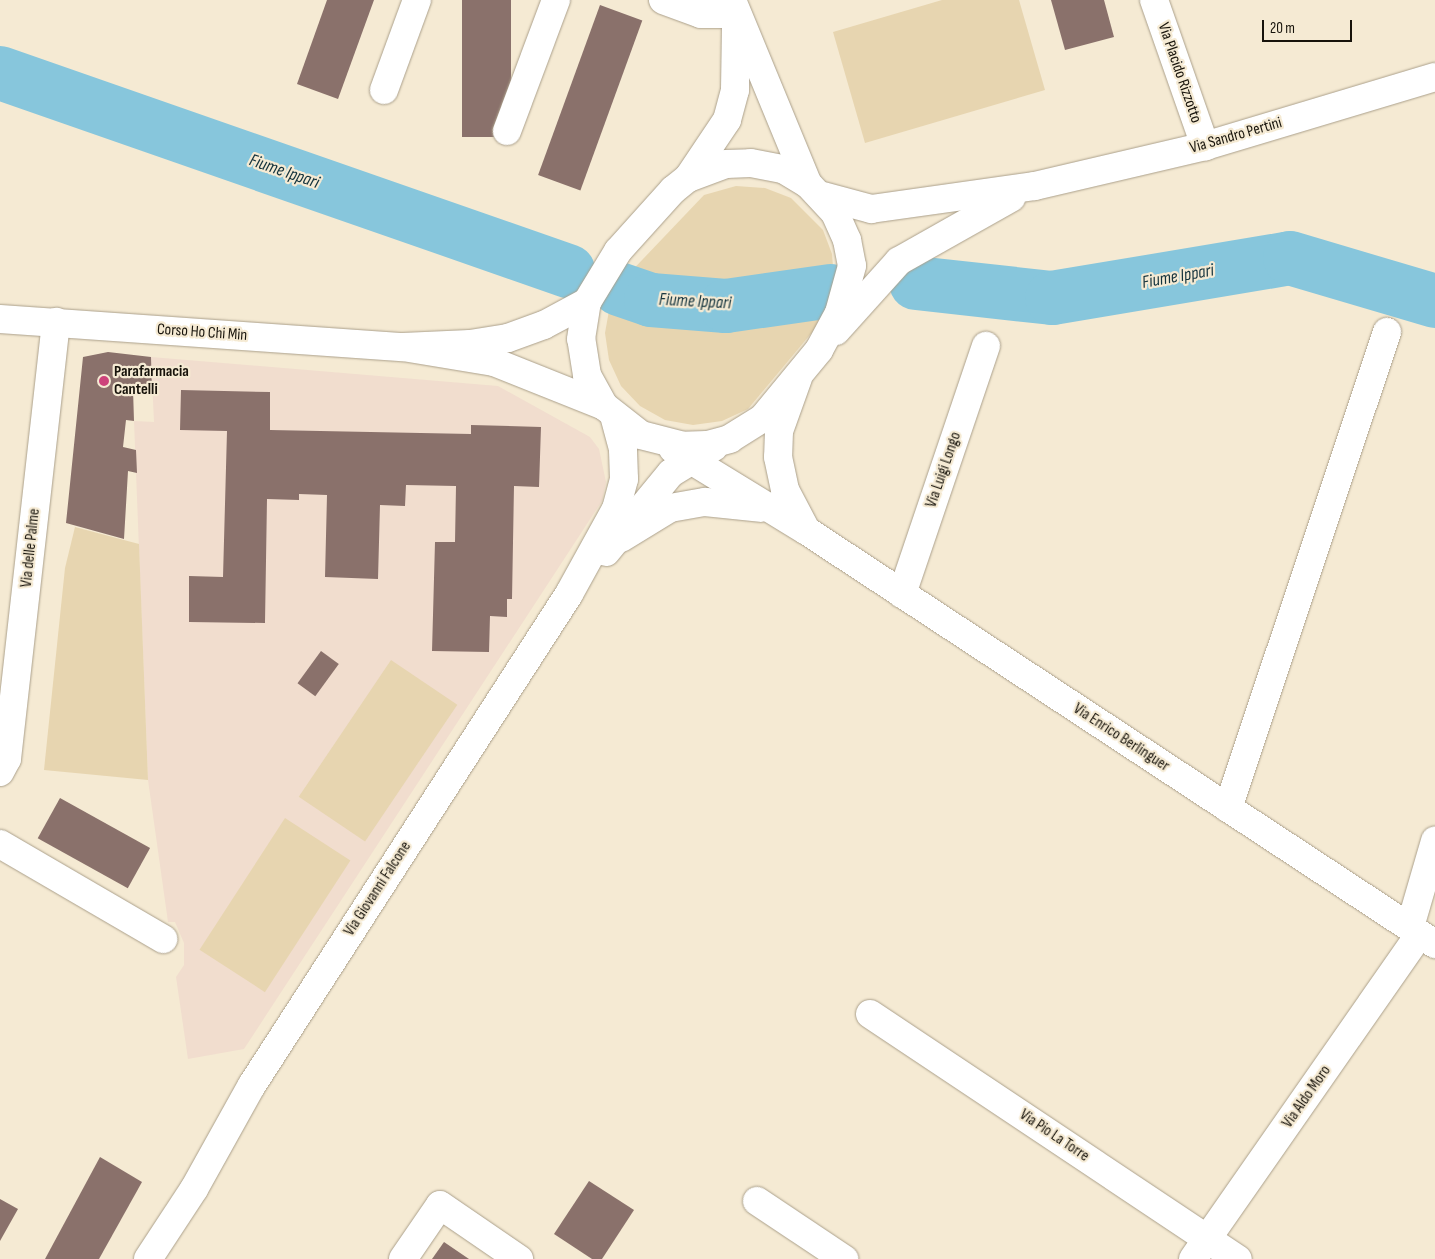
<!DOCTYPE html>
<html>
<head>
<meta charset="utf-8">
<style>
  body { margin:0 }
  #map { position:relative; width:1435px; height:1259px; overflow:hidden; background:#f5ead3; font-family:"Sofia Sans Condensed",sans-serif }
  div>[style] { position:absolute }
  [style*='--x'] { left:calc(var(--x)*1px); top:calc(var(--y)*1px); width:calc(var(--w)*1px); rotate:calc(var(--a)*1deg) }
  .education>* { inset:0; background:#f1ddce }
  .green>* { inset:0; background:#e7d5b0; transform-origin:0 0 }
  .river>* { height:54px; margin:-27px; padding:0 27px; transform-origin:27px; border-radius:27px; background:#87c6dc }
  .building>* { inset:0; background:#8a716b; transform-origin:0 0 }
  .roads { filter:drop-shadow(0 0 1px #aba08b) drop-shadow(0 0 1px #aba08b) }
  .minor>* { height:28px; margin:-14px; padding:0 14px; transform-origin:14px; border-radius:14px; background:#fff }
  .tertiary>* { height:28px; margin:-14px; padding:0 14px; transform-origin:14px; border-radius:14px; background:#fff }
  .secondary>* { height:28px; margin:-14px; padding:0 14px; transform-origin:14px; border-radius:14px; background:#fff }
  .dots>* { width:14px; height:14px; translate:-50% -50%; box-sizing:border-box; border:2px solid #f5ead3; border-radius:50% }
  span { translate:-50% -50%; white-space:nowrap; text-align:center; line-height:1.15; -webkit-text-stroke:4.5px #f5ead3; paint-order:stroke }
  .street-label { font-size:16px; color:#17130b }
  .poi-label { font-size:16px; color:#17130b; font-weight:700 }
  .left { translate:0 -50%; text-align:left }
  .water-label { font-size:18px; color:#13323c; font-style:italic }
  .scale { position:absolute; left:1262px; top:20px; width:90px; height:22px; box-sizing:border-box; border:2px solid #17130b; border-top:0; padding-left:6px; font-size:15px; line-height:18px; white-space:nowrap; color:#17130b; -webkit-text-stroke:4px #f5ead3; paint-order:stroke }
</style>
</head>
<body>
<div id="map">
  <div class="education">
    <i style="clip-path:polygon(151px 357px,498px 386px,590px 437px,599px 449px,606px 482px,602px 501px,244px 1049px,188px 1059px,176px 977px,184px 965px,184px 943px,175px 922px,168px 922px,148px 780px,134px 421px,154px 422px)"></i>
  </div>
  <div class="green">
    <i style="clip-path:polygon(942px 0,1019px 0,1045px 90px,865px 143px,833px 32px)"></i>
    <i style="clip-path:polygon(736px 186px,765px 188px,791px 198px,823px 230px,832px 254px,834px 279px,828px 303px,814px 330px,748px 409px,722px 421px,693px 425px,665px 420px,640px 406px,621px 386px,609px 360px,605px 333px,610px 305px,623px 280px,704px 195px)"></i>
    <i style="clip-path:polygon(75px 527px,139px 544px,148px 780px,44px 770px,65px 568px)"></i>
    <i style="left:391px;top:660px;width:80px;height:165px;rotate:34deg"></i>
    <i style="left:285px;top:818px;width:78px;height:157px;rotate:33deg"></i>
  </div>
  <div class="river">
    <i style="--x:0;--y:73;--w:602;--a:19.22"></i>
    <i style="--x:916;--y:283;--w:137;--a:6.3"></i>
    <i style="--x:1052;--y:298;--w:241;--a:-9.5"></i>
    <i style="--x:1290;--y:258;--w:151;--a:16.5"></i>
    <i style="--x:619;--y:289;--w:34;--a:19"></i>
    <i style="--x:651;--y:300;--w:75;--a:4.6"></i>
    <i style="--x:726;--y:306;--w:106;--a:-8.1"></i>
  </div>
  <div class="building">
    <i style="clip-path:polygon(327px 0,374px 0,338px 99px,297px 84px)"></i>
    <i style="left:462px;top:0;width:49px;height:137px"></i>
    <i style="clip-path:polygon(1051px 0,1104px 0,1114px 37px,1065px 50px)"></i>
    <i style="left:600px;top:5px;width:45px;height:181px;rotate:20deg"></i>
    <i style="clip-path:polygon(108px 352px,151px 357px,152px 389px,133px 389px,134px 421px,126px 420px,123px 447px,136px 450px,137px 473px,128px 471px,124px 539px,66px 523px,83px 357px)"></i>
    <i style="clip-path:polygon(181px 390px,270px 392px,270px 430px,471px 434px,471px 425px,541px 427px,539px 487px,514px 486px,512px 599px,507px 599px,507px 617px,490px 616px,489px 652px,432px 651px,435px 542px,455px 542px,456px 486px,406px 485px,405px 506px,380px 505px,378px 579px,325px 577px,327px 495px,299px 494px,299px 500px,267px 499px,265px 623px,189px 622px,189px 576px,223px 577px,227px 431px,180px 430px)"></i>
    <i style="left:321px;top:651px;width:22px;height:40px;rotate:36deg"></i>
    <i style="left:60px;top:798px;width:103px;height:46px;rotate:29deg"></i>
    <i style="clip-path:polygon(100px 1157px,142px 1182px,99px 1259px,45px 1259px)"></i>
    <i style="clip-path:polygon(589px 1181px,634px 1210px,602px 1259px,592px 1259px,554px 1234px)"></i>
    <i style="clip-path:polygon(0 1199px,18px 1209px,0 1241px)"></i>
    <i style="clip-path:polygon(444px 1242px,469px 1259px,432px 1259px)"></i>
  </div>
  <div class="roads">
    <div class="minor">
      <i style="--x:663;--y:0;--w:40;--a:20.2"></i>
      <i style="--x:701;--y:14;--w:35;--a:0"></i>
      <i style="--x:1154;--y:0;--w:155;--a:70.7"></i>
      <i style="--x:384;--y:90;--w:96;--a:-69.9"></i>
      <i style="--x:507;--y:131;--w:140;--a:-69.5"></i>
      <i style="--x:902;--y:594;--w:262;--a:-71.3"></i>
      <i style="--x:0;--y:772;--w:15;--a:-62"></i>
      <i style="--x:7;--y:759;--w:440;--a:-83.6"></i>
      <i style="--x:1228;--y:808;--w:502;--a:-71.53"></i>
      <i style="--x:0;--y:844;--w:189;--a:30.2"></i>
      <i style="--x:1410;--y:927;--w:90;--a:-73.8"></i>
      <i style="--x:870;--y:1014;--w:442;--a:33.7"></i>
      <i style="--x:757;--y:1201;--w:105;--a:33.7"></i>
      <i style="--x:403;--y:1259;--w:65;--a:-55.6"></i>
      <i style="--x:440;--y:1205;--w:96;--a:34.4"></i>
      <i style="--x:1193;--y:1259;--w:396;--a:-55.1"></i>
    </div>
    <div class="tertiary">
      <i style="--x:732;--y:0;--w:199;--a:67.6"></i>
      <i style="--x:688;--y:178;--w:70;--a:-56.1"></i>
      <i style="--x:727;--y:120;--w:31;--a:-75"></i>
      <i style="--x:735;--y:90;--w:65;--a:-89.1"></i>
      <i style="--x:798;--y:378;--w:56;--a:109.7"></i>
      <i style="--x:779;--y:431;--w:26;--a:92"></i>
      <i style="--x:778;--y:457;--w:34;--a:78"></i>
      <i style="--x:785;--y:490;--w:45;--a:62.3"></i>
      <i style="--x:673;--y:449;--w:157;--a:31.5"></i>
      <i style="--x:807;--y:531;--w:752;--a:33.33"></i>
      <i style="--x:621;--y:538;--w:57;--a:-31.5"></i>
      <i style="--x:670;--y:508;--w:36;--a:-10"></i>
      <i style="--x:705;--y:502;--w:56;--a:6.1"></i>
    </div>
    <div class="secondary">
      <i style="--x:823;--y:196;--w:50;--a:15.2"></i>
      <i style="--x:871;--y:209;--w:166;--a:-8"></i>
      <i style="--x:1035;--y:186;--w:175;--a:-13.2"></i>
      <i style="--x:1205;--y:146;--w:240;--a:-16.7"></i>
      <i style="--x:0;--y:319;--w:404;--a:4"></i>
      <i style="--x:403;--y:347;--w:92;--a:9.4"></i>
      <i style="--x:494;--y:362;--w:118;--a:21.8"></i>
      <i style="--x:836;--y:331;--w:94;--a:-48"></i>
      <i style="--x:899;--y:261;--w:129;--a:-29.4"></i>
      <i style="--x:403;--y:347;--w:67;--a:-2.6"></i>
      <i style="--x:470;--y:344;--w:38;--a:-9"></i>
      <i style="--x:508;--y:338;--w:38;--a:-20"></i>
      <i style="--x:544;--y:325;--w:49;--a:-28.1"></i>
      <i style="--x:587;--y:302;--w:60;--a:-58.7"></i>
      <i style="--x:618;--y:251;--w:82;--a:-48"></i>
      <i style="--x:673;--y:190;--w:19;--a:-39"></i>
      <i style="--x:688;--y:178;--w:40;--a:-20.2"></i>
      <i style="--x:726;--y:164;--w:25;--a:-2"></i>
      <i style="--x:751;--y:163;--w:33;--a:11"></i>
      <i style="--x:783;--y:169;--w:29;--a:31"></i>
      <i style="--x:808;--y:184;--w:40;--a:47"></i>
      <i style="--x:835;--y:213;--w:30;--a:66"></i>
      <i style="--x:847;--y:240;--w:26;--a:79"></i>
      <i style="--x:852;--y:266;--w:49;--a:105.5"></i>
      <i style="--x:839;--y:313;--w:42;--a:118.4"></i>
      <i style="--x:819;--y:350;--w:88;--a:129.5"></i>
      <i style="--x:763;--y:418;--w:39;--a:148"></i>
      <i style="--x:730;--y:439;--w:24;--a:165"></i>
      <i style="--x:707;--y:445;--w:23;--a:178"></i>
      <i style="--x:684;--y:446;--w:44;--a:-165.7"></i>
      <i style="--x:641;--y:435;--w:47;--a:-141.9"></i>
      <i style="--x:604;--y:406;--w:35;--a:-119"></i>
      <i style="--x:587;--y:375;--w:36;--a:-99"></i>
      <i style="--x:581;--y:339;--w:37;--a:-81"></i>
      <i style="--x:606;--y:552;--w:102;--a:-50.6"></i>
      <i style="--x:671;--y:473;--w:50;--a:-31.2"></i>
      <i style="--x:148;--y:1259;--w:84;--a:-56.7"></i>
      <i style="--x:194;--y:1189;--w:119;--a:-60.9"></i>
      <i style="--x:252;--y:1085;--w:584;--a:-57.15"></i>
      <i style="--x:569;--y:594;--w:97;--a:-61.1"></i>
      <i style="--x:616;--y:509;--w:31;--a:-75"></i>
      <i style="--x:624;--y:479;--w:30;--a:-92"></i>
      <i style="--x:623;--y:449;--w:35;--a:-105"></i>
    </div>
  </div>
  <div class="dots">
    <i style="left:104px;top:381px;background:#cd437b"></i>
  </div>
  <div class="street-label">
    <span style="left:1179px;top:73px;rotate:71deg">Via Placido Rizzotto</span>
    <span style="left:1236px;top:136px;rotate:-16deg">Via Sandro Pertini</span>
    <span style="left:202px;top:333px;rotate:4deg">Corso Ho Chi Min</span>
    <span style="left:944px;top:470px;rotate:-71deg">Via Luigi Longo</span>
    <span style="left:31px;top:548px;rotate:-84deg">Via delle Palme</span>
    <span style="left:1121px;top:738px;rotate:33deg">Via Enrico Berlinguer</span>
    <span style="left:378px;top:889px;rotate:-57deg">Via Giovanni Falcone</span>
    <span style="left:1307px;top:1097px;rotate:-55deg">Via Aldo Moro</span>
    <span style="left:1054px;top:1136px;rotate:34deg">Via Pio La Torre</span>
  </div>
  <div class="poi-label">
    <span class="left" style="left:114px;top:381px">Parafarmacia<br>Cantelli</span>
  </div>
  <div class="water-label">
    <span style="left:284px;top:172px;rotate:19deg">Fiume Ippari</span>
    <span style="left:1178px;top:277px;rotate:-10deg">Fiume Ippari</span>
    <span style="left:695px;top:302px;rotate:3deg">Fiume Ippari</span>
  </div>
  <div class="scale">20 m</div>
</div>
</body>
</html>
